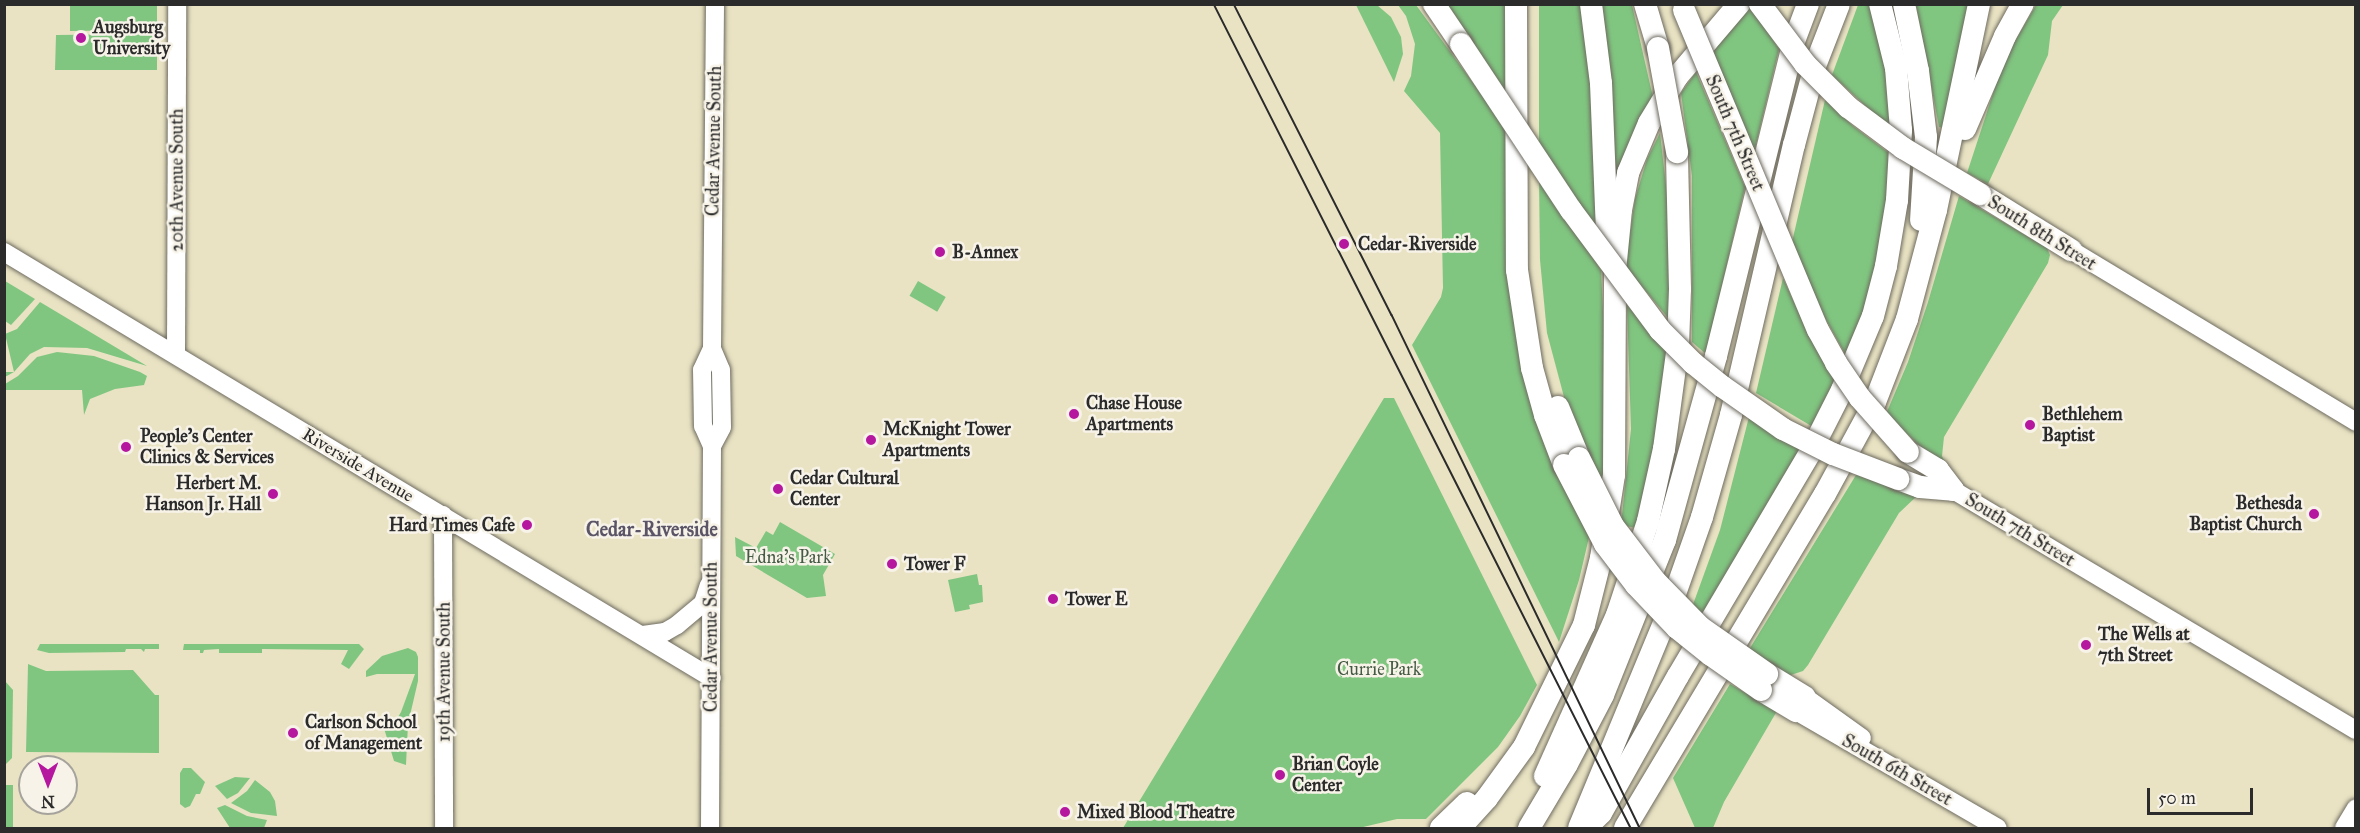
<!DOCTYPE html>
<html>
<head>
<meta charset="utf-8">
<style>
  body { margin:0 }
  #map { position:relative; width:2360px; height:833px; overflow:hidden; background:#e9e3c3; font-family:"IM FELL Great Primer",serif }
  div>[style] { position:absolute }
  [style*='--x'] { left:calc(var(--x)*1px); top:calc(var(--y)*1px); width:calc(var(--w)*1px); rotate:calc(var(--a)*1deg) }
  .green>* { inset:0; background:#80c680; transform-origin:0 0 }
  .roads { filter:drop-shadow(0 0 2px #6e6b60) drop-shadow(0 0 2px #6e6b60) }
  .secondary>* { height:18px; margin:-9px; padding:0 9px; transform-origin:9px; border-radius:9px; background:#fff }
  .highway>* { height:22px; margin:-11px; padding:0 11px; transform-origin:11px; border-radius:11px; background:#fff }
  .tram>* { height:1.5px; margin:-0.75px; padding:0 0.75px; transform-origin:0.75px; border-radius:0.75px; background:#2b2b2b }
  .bridges { filter:drop-shadow(0 0 2px #6e6b60) drop-shadow(0 0 2px #6e6b60) }
  .highway-bridge>* { height:22px; margin:-11px; padding:0 11px; transform-origin:11px; border-radius:11px; background:#fff }
  .dots>* { width:16px; height:16px; translate:-50% -50%; box-sizing:border-box; border:3px solid #f7f3e8; border-radius:50% }
  span { translate:-50% -50%; white-space:nowrap; text-align:center; line-height:1.15; -webkit-text-stroke:5px #f7f3e8; paint-order:stroke }
  .poi-label { font-size:18px; color:#2b2b2b; font-weight:700 }
  .left { translate:0 -50%; text-align:left }
  .right { translate:-100% -50%; text-align:right }
  .street-label { font-size:18px; color:#2b2b2b }
  .park-label { font-size:18px; color:#445a44 }
  .neighbourhood-label { font-size:20px; color:#5a5466; font-weight:700 }
  .frame { position:absolute; inset:0; border:6px solid #2b2b2b; pointer-events:none }
  .north { position:absolute; left:18px; top:755px; width:60px; height:60px; box-sizing:border-box; background:#f7f3e8; border:2px solid #a5a39c; border-radius:50%; rotate:180deg; font-size:16px; font-weight:700; line-height:24px; text-align:center; color:#2b2b2b }
  .north::after { content:''; display:block; margin:auto; width:21px; height:27px; background:#b5179e; clip-path:polygon(50% 0,100% 100%,50% 72%,0 100%) }
  .scale { position:absolute; left:2147px; top:788px; width:106px; height:27px; box-sizing:border-box; border:3px solid #2b2b2b; border-top:0; padding-left:8px; font-size:18px; line-height:21px; white-space:nowrap; color:#2b2b2b; -webkit-text-stroke:4px #f7f3e8; paint-order:stroke }
</style>
</head>
<body>
<div id="map">
  <div class="green">
    <i style="clip-path:polygon(70px 5px,157px 5px,157px 70px,55px 70px,56px 35px,142px 34px,141px 30px,70px 31px)"></i>
    <i style="clip-path:polygon(1356px 5px,1377px 5px,1391px 17px,1401px 37px,1403px 54px,1394px 82px)"></i>
    <i style="clip-path:polygon(1398px 5px,1416px 5px,1509px 132px,1511px 273px,1590px 533px,1579px 580px,1559px 642px,1412px 345px,1441px 297px,1443px 288px,1440px 133px,1404px 91px,1411px 76px,1415px 44px,1406px 16px)"></i>
    <i style="clip-path:polygon(1444px 5px,1510px 5px,1510px 101px)"></i>
    <i style="clip-path:polygon(1539px 5px,1586px 5px,1598px 233px,1539px 147px)"></i>
    <i style="clip-path:polygon(1598px 5px,1632px 5px,1654px 102px,1616px 204px)"></i>
    <i style="clip-path:polygon(1858px 5px,1870px 5px,1883px 40px,1896px 129px,1870px 110px,1832px 75px)"></i>
    <i style="clip-path:polygon(1916px 5px,1974px 5px,1944px 128px,1939px 127px)"></i>
    <i style="clip-path:polygon(2036px 5px,2063px 5px,2052px 21px,2048px 55px,1988px 184px,1967px 173px,2004px 60px)"></i>
    <i style="clip-path:polygon(1751px 7px,1779px 49px,1754px 153px,1712px 52px)"></i>
    <i style="clip-path:polygon(1696px 72px,1745px 187px,1706px 354px,1692px 342px,1692px 176px,1681px 93px)"></i>
    <i style="clip-path:polygon(1825px 100px,1853px 126px,1894px 157px,1880px 266px,1849px 361px,1824px 316px,1792px 242px)"></i>
    <i style="clip-path:polygon(1660px 133px,1669px 212px,1669px 319px,1625px 266px,1635px 199px,1647px 159px)"></i>
    <i style="clip-path:polygon(1539px 178px,1601px 270px,1605px 353px,1604px 466px,1601px 489px,1568px 412px,1547px 333px,1540px 260px)"></i>
    <i style="clip-path:polygon(1959px 196px,2047px 248px,2050px 255px,2048px 263px,1944px 437px,1942px 456px,1946px 465px,1935px 460px,1886px 414px,1908px 362px,1928px 302px)"></i>
    <i style="clip-path:polygon(1783px 278px,1807px 331px,1839px 385px,1818px 430px,1756px 393px)"></i>
    <i style="clip-path:polygon(5px 281px,35px 299px,11px 325px,5px 321px)"></i>
    <i style="left:918px;top:281px;width:32px;height:17px;rotate:30deg"></i>
    <i style="clip-path:polygon(40px 302px,147px 366px,87px 348px,44px 347px,30px 354px,14px 372px,5px 377px,5px 372px,14px 372px,5px 334px,17px 329px)"></i>
    <i style="clip-path:polygon(1627px 305px,1668px 350px,1653px 457px,1636px 528px,1621px 525px,1631px 429px)"></i>
    <i style="clip-path:polygon(57px 352px,94px 356px,140px 372px,147px 376px,144px 385px,115px 389px,90px 399px,84px 415px,82px 390px,5px 390px,5px 384px,18px 376px,37px 357px)"></i>
    <i style="clip-path:polygon(1384px 398px,1394px 398px,1537px 685px,1520px 716px,1498px 747px,1426px 819px,1397px 819px,1359px 828px,1123px 828px)"></i>
    <i style="clip-path:polygon(1749px 417px,1807px 451px,1705px 621px,1691px 610px,1720px 530px)"></i>
    <i style="clip-path:polygon(1856px 475px,1918px 495px,1899px 513px,1808px 665px,1803px 671px,1788px 676px,1747px 653px)"></i>
    <i style="clip-path:polygon(780px 522px,835px 554px,823px 575px,826px 596px,807px 598px,736px 556px,735px 537px,756px 548px,766px 531px,773px 535px)"></i>
    <i style="clip-path:polygon(977px 574px,979px 585px,982px 585px,983px 602px,969px 605px,970px 609px,955px 612px,948px 580px)"></i>
    <i style="clip-path:polygon(40px 644px,159px 644px,159px 649px,145px 649px,144px 652px,141px 649px,126px 649px,125px 652px,49px 653px,37px 650px)"></i>
    <i style="clip-path:polygon(184px 644px,359px 644px,364px 649px,349px 669px,341px 664px,348px 650px,262px 649px,262px 653px,219px 653px,219px 649px,204px 650px,203px 653px,200px 653px,200px 650px,183px 650px)"></i>
    <i style="clip-path:polygon(408px 648px,416px 652px,418px 657px,418px 681px,408px 724px,406px 765px,394px 761px,383px 725px,397px 719px,401px 712px,415px 674px,377px 674px,366px 677px,366px 671px,382px 656px)"></i>
    <i style="clip-path:polygon(28px 664px,46px 671px,133px 670px,155px 695px,159px 695px,159px 753px,26px 752px)"></i>
    <i style="clip-path:polygon(5px 681px,13px 690px,12px 758px,5px 765px)"></i>
    <i style="clip-path:polygon(1730px 684px,1777px 711px,1724px 802px,1713px 828px,1695px 828px,1673px 778px)"></i>
    <i style="clip-path:polygon(183px 768px,191px 768px,205px 782px,200px 794px,196px 794px,190px 806px,185px 808px,180px 804px,180px 773px)"></i>
    <i style="clip-path:polygon(235px 777px,250px 778px,238px 793px,227px 799px,215px 786px)"></i>
    <i style="clip-path:polygon(255px 780px,270px 792px,275px 801px,277px 816px,251px 813px,231px 803px,247px 791px)"></i>
    <i style="left:5px;top:785px;width:8px;height:43px"></i>
    <i style="clip-path:polygon(225px 805px,247px 816px,267px 820px,264px 828px,230px 828px,217px 808px)"></i>
  </div>
  <div class="roads">
    <div class="secondary">
      <i style="--x:2071;--y:250;--w:333;--a:31.1"></i>
      <i style="--x:4;--y:252;--w:826;--a:31.04"></i>
      <i style="--x:176;--y:355;--w:351;--a:-89.8"></i>
      <i style="--x:712;--y:446;--w:21;--a:-62"></i>
      <i style="--x:722;--y:427;--w:57;--a:-91"></i>
      <i style="--x:721;--y:370;--w:23;--a:-113"></i>
      <i style="--x:712;--y:349;--w:345;--a:-89.5"></i>
      <i style="--x:1953;--y:490;--w:469;--a:30.8"></i>
      <i style="--x:443;--y:515;--w:313;--a:89.8"></i>
      <i style="--x:643;--y:635;--w:22;--a:-8"></i>
      <i style="--x:665;--y:632;--w:14;--a:-30"></i>
      <i style="--x:677;--y:625;--w:34;--a:-40"></i>
      <i style="--x:703;--y:603;--w:19;--a:-72"></i>
      <i style="--x:1805;--y:697;--w:70;--a:35.7"></i>
      <i style="--x:1796;--y:711;--w:233;--a:30.1"></i>
      <i style="--x:710;--y:828;--w:382;--a:-89.7"></i>
      <i style="--x:712;--y:446;--w:22;--a:-114"></i>
      <i style="--x:703;--y:426;--w:56;--a:-91"></i>
      <i style="--x:702;--y:370;--w:23;--a:-65"></i>
      <i style="--x:2344;--y:828;--w:23;--a:-59"></i>
    </div>
    <div class="highway">
      <i style="--x:1434;--y:4;--w:48;--a:56"></i>
      <i style="--x:1516;--y:4;--w:266;--a:89.8"></i>
      <i style="--x:1517;--y:270;--w:99;--a:81.3"></i>
      <i style="--x:1532;--y:368;--w:49;--a:74.5"></i>
      <i style="--x:1545;--y:415;--w:53;--a:69.2"></i>
      <i style="--x:1591;--y:4;--w:80;--a:82.8"></i>
      <i style="--x:1601;--y:83;--w:150;--a:87.7"></i>
      <i style="--x:1645;--y:4;--w:46;--a:73.5"></i>
      <i style="--x:1904;--y:4;--w:68;--a:78.2"></i>
      <i style="--x:1918;--y:71;--w:66;--a:83.1"></i>
      <i style="--x:1926;--y:137;--w:83;--a:93.4"></i>
      <i style="--x:1965;--y:129;--w:101;--a:-66.7"></i>
      <i style="--x:2005;--y:36;--w:37;--a:-61"></i>
      <i style="--x:1980;--y:194;--w:107;--a:31.6"></i>
      <i style="--x:1558;--y:407;--w:55;--a:67.6"></i>
      <i style="--x:1908;--y:452;--w:35;--a:31"></i>
      <i style="--x:1938;--y:470;--w:25;--a:53"></i>
      <i style="--x:1898;--y:479;--w:23;--a:20"></i>
      <i style="--x:1920;--y:487;--w:33;--a:5"></i>
      <i style="--x:1767;--y:674;--w:44;--a:31.2"></i>
      <i style="--x:1761;--y:690;--w:41;--a:31"></i>
      <i style="--x:1545;--y:776;--w:176;--a:-65.9"></i>
      <i style="--x:1617;--y:615;--w:99;--a:-71.7"></i>
      <i style="--x:1648;--y:521;--w:74;--a:-77.5"></i>
      <i style="--x:1664;--y:449;--w:104;--a:-82.3"></i>
      <i style="--x:1678;--y:346;--w:57;--a:-88"></i>
      <i style="--x:1680;--y:289;--w:137;--a:-91.3"></i>
      <i style="--x:1441;--y:828;--w:36;--a:-44"></i>
      <i style="--x:1460;--y:828;--w:40;--a:-48"></i>
      <i style="--x:1487;--y:798;--w:63;--a:-54"></i>
      <i style="--x:1524;--y:747;--w:136;--a:-63.8"></i>
      <i style="--x:1584;--y:625;--w:69;--a:-75.8"></i>
      <i style="--x:1601;--y:558;--w:84;--a:-81.1"></i>
      <i style="--x:1614;--y:475;--w:204;--a:-89.7"></i>
      <i style="--x:1615;--y:271;--w:61;--a:-84.4"></i>
      <i style="--x:1621;--y:210;--w:38;--a:-79"></i>
      <i style="--x:1628;--y:173;--w:54;--a:-67.2"></i>
      <i style="--x:1649;--y:123;--w:54;--a:-58.7"></i>
      <i style="--x:1677;--y:77;--w:96;--a:-49.7"></i>
      <i style="--x:1529;--y:828;--w:74;--a:-59.3"></i>
      <i style="--x:1567;--y:764;--w:78;--a:-62.4"></i>
      <i style="--x:1603;--y:695;--w:167;--a:-68.2"></i>
      <i style="--x:1665;--y:540;--w:191;--a:-74.5"></i>
      <i style="--x:1716;--y:356;--w:321;--a:-76.1"></i>
      <i style="--x:1793;--y:44;--w:43;--a:-69.4"></i>
      <i style="--x:1579;--y:828;--w:238;--a:-67.5"></i>
      <i style="--x:1670;--y:608;--w:96;--a:-70.6"></i>
      <i style="--x:1702;--y:517;--w:106;--a:-74.1"></i>
      <i style="--x:1731;--y:415;--w:277;--a:-76.9"></i>
      <i style="--x:1794;--y:145;--w:82;--a:-75.1"></i>
      <i style="--x:1815;--y:66;--w:66;--a:-68.8"></i>
      <i style="--x:1586;--y:828;--w:21;--a:-45"></i>
      <i style="--x:1601;--y:813;--w:157;--a:-60.7"></i>
      <i style="--x:1678;--y:676;--w:259;--a:-59.4"></i>
      <i style="--x:1810;--y:453;--w:71;--a:-63.1"></i>
      <i style="--x:1842;--y:390;--w:80;--a:-67.3"></i>
      <i style="--x:1873;--y:316;--w:52;--a:-75.4"></i>
      <i style="--x:1886;--y:266;--w:67;--a:-80.5"></i>
      <i style="--x:1897;--y:200;--w:70;--a:-86.7"></i>
      <i style="--x:1901;--y:130;--w:62;--a:-94.6"></i>
      <i style="--x:1896;--y:68;--w:66;--a:-104"></i>
      <i style="--x:1625;--y:828;--w:389;--a:-59.1"></i>
      <i style="--x:1825;--y:494;--w:105;--a:-61.5"></i>
      <i style="--x:1875;--y:402;--w:89;--a:-68.9"></i>
      <i style="--x:1907;--y:319;--w:113;--a:-75.1"></i>
      <i style="--x:1936;--y:210;--w:210;--a:-78.2"></i>
    </div>
  </div>
  <div class="tram">
    <i style="--x:1214;--y:4;--w:924;--a:63.16"></i>
    <i style="--x:1234;--y:4;--w:349;--a:63.1"></i>
    <i style="--x:1392;--y:315;--w:570;--a:64.2"></i>
    <i style="--x:1398;--y:828;--w:76;--a:0"></i>
  </div>
  <div class="bridges">
    <div class="highway-bridge">
      <i style="--x:1760;--y:4;--w:75;--a:53.1"></i>
      <i style="--x:1805;--y:64;--w:61;--a:45"></i>
      <i style="--x:1848;--y:107;--w:69;--a:36.7"></i>
      <i style="--x:1903;--y:148;--w:90;--a:30.9"></i>
      <i style="--x:1684;--y:10;--w:347;--a:67.3"></i>
      <i style="--x:1818;--y:330;--w:38;--a:61"></i>
      <i style="--x:1836;--y:363;--w:42;--a:55.6"></i>
      <i style="--x:1860;--y:398;--w:72;--a:48.4"></i>
      <i style="--x:1461;--y:44;--w:199;--a:56.5"></i>
      <i style="--x:1571;--y:210;--w:149;--a:53.4"></i>
      <i style="--x:1660;--y:330;--w:47;--a:45"></i>
      <i style="--x:1693;--y:363;--w:38;--a:39"></i>
      <i style="--x:1723;--y:387;--w:73;--a:35"></i>
      <i style="--x:1783;--y:429;--w:56;--a:26.6"></i>
      <i style="--x:1833;--y:454;--w:70;--a:21"></i>
      <i style="--x:1658;--y:48;--w:106;--a:79.6"></i>
      <i style="--x:1579;--y:458;--w:76;--a:63.4"></i>
      <i style="--x:1613;--y:526;--w:71;--a:52.5"></i>
      <i style="--x:1656;--y:582;--w:63;--a:45.6"></i>
      <i style="--x:1700;--y:627;--w:82;--a:35"></i>
      <i style="--x:1564;--y:465;--w:89;--a:62.6"></i>
      <i style="--x:1605;--y:544;--w:51;--a:52.9"></i>
      <i style="--x:1636;--y:585;--w:59;--a:46.4"></i>
      <i style="--x:1677;--y:628;--w:43;--a:38.5"></i>
      <i style="--x:1711;--y:655;--w:61;--a:35"></i>
    </div>
  </div>
  <div class="dots">
    <i style="left:81px;top:38px;background:#b5179e"></i>
    <i style="left:1344px;top:244px;background:#b5179e"></i>
    <i style="left:940px;top:252px;background:#b5179e"></i>
    <i style="left:1074px;top:414px;background:#b5179e"></i>
    <i style="left:2030px;top:425px;background:#b5179e"></i>
    <i style="left:871px;top:440px;background:#b5179e"></i>
    <i style="left:126px;top:447px;background:#b5179e"></i>
    <i style="left:778px;top:489px;background:#b5179e"></i>
    <i style="left:273px;top:494px;background:#b5179e"></i>
    <i style="left:2314px;top:514px;background:#b5179e"></i>
    <i style="left:527px;top:525px;background:#b5179e"></i>
    <i style="left:892px;top:564px;background:#b5179e"></i>
    <i style="left:1053px;top:599px;background:#b5179e"></i>
    <i style="left:2086px;top:645px;background:#b5179e"></i>
    <i style="left:293px;top:733px;background:#b5179e"></i>
    <i style="left:1280px;top:775px;background:#b5179e"></i>
    <i style="left:1065px;top:812px;background:#b5179e"></i>
  </div>
  <div class="poi-label">
    <span class="left" style="left:93px;top:38px">Augsburg<br>University</span>
    <span class="left" style="left:1358px;top:244px">Cedar-Riverside</span>
    <span class="left" style="left:952px;top:252px">B-Annex</span>
    <span class="left" style="left:1086px;top:414px">Chase House<br>Apartments</span>
    <span class="left" style="left:2042px;top:425px">Bethlehem<br>Baptist</span>
    <span class="left" style="left:883px;top:440px">McKnight Tower<br>Apartments</span>
    <span class="left" style="left:140px;top:447px">People's Center<br>Clinics &amp; Services</span>
    <span class="left" style="left:790px;top:489px">Cedar Cultural<br>Center</span>
    <span class="right" style="left:261px;top:494px">Herbert M.<br>Hanson Jr. Hall</span>
    <span class="right" style="left:2302px;top:514px">Bethesda<br>Baptist Church</span>
    <span class="right" style="left:515px;top:525px">Hard Times Cafe</span>
    <span class="left" style="left:904px;top:564px">Tower F</span>
    <span class="left" style="left:1065px;top:599px">Tower E</span>
    <span class="left" style="left:2098px;top:645px">The Wells at<br>7th Street</span>
    <span class="left" style="left:305px;top:733px">Carlson School<br>of Management</span>
    <span class="left" style="left:1292px;top:775px">Brian Coyle<br>Center</span>
    <span class="left" style="left:1077px;top:812px">Mixed Blood Theatre</span>
  </div>
  <div class="street-label">
    <span style="left:1735px;top:133px;rotate:67deg">South 7th Street</span>
    <span style="left:714px;top:141px;rotate:-89deg">Cedar Avenue South</span>
    <span style="left:177px;top:180px;rotate:-90deg">20th Avenue South</span>
    <span style="left:2042px;top:233px;rotate:32deg">South 8th Street</span>
    <span style="left:358px;top:465px;rotate:31deg">Riverside Avenue</span>
    <span style="left:2020px;top:530px;rotate:31deg">South 7th Street</span>
    <span style="left:711px;top:637px;rotate:-90deg">Cedar Avenue South</span>
    <span style="left:444px;top:672px;rotate:-90deg">19th Avenue South</span>
    <span style="left:1897px;top:770px;rotate:30deg">South 6th Street</span>
  </div>
  <div class="park-label">
    <span style="left:788px;top:557px">Edna's Park</span>
    <span style="left:1379px;top:669px">Currie Park</span>
  </div>
  <div class="neighbourhood-label">
    <span style="left:652px;top:529px">Cedar-Riverside</span>
  </div>
  <div class="frame"></div>
  <div class="north">N</div>
  <div class="scale">50 m</div>
</div>
</body>
</html>
